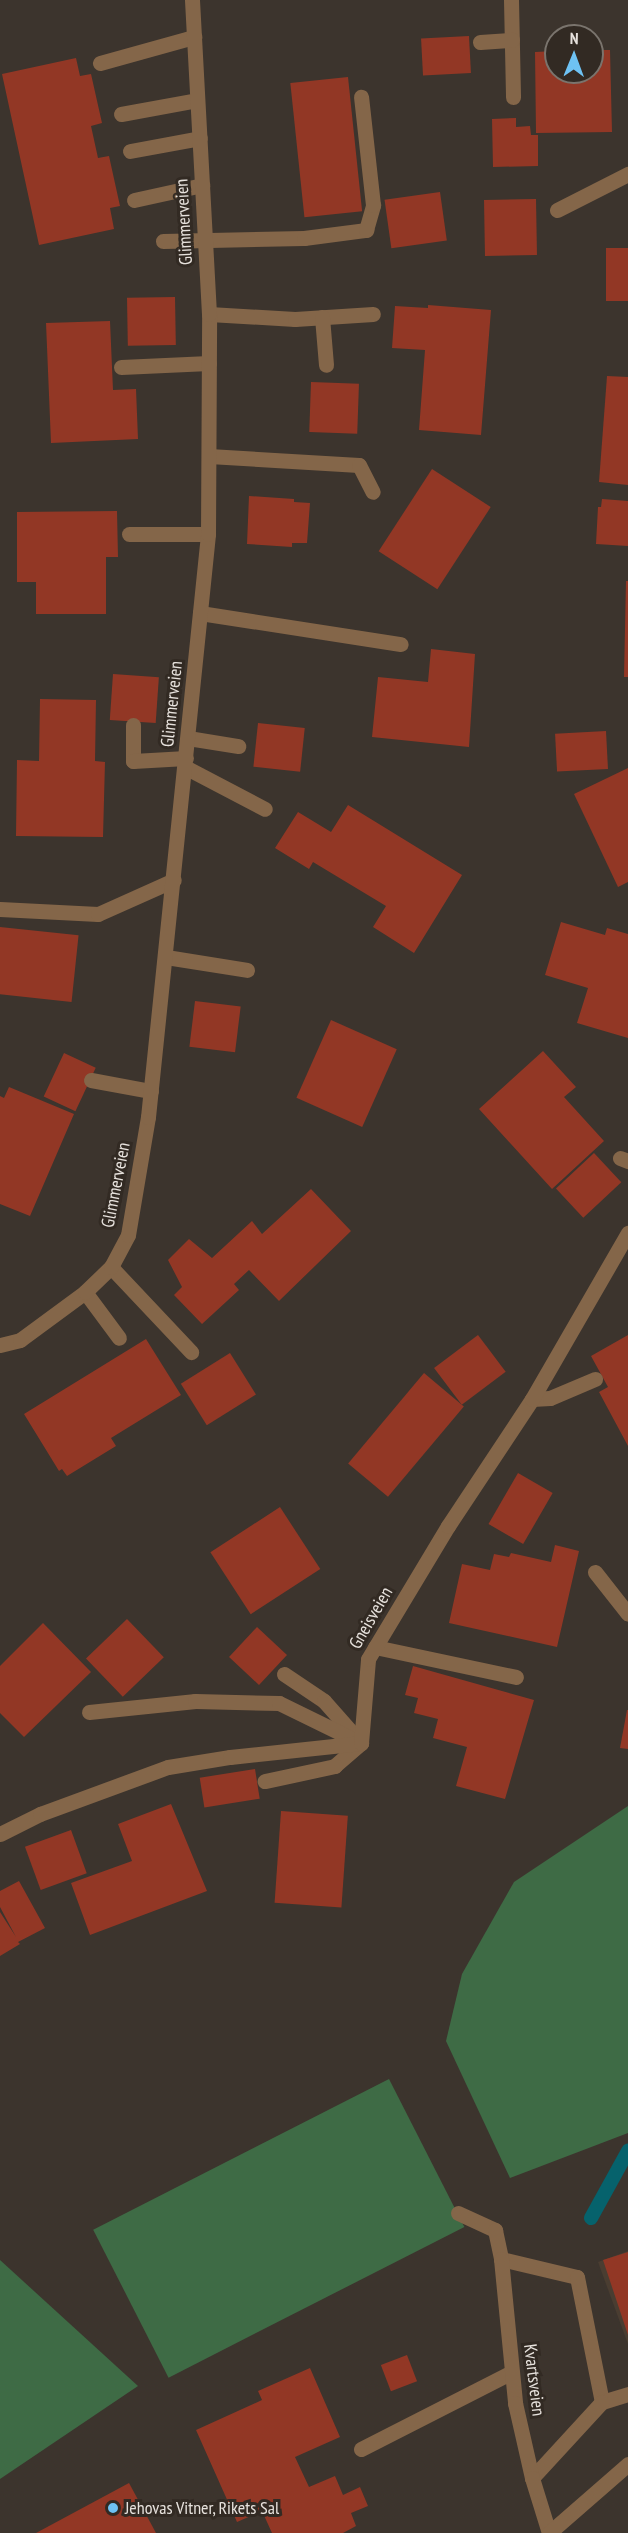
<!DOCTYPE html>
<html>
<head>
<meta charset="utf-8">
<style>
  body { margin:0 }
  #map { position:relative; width:628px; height:2533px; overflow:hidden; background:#3c342d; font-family:"PT Sans Narrow",sans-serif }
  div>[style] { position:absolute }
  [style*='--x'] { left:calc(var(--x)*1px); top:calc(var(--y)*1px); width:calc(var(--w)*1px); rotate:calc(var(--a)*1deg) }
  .built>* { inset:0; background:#4a3d31 }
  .green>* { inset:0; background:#3e6b45; transform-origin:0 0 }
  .stream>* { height:14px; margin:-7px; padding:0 7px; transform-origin:7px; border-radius:7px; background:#06626c }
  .building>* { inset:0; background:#923725; transform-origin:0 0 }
  .lane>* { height:15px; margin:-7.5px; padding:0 7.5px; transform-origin:7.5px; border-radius:7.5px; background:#846649 }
  .street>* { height:15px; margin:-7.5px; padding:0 7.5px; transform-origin:7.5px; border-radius:7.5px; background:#846649 }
  .dots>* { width:16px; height:16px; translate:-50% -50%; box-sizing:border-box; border:3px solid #322a23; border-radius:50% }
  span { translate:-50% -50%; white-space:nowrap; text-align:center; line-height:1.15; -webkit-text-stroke:6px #322a23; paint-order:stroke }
  .street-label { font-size:18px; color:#e7e2dd }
  .poi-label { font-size:18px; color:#e7e2dd }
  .left { translate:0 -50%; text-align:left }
  .north { position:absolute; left:544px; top:24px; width:60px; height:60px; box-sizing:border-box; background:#322a23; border:2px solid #7a746d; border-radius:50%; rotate:1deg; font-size:16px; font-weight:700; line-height:24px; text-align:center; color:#e7e2dd }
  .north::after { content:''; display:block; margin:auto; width:21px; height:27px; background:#6ec2f3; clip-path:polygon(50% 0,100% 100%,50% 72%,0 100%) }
</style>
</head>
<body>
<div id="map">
  <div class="built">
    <i style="clip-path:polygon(628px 2251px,628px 2344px,598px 2262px)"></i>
  </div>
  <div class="green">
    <i style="clip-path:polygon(628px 1806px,628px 2133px,510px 2178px,446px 2041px,462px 1974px,514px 1882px)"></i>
    <i style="left:389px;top:2079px;width:166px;height:332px;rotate:63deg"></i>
    <i style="clip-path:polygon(0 2260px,138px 2386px,0 2479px)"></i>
  </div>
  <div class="stream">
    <i style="--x:591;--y:2218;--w:77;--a:-61.1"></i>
  </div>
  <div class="building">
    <i style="left:469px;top:36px;width:37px;height:48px;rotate:87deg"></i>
    <i style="clip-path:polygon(592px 50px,610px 50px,612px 132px,536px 133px,535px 52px,556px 51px,556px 72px,592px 72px)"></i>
    <i style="clip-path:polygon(76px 58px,80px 76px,91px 74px,102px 123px,91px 126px,98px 158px,109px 156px,120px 206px,110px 208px,114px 229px,39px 245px,2px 74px)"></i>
    <i style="left:348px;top:77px;width:135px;height:58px;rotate:84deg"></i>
    <i style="clip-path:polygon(516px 118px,516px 127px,530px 126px,531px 135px,538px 135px,538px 166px,493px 167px,492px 119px)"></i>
    <i style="left:440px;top:192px;width:49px;height:56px;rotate:82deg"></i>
    <i style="left:536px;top:199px;width:56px;height:52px;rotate:89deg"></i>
    <i style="left:606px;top:248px;width:22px;height:53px"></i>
    <i style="left:175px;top:297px;width:48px;height:48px;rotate:89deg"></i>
    <i style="clip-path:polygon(428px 305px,491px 310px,481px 435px,419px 430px,425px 350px,392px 348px,395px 306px,428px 308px)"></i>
    <i style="clip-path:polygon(110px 321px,113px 390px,136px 389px,138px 439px,51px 443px,46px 323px)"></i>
    <i style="clip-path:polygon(607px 376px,628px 377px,628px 485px,599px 482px)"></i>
    <i style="left:311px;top:382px;width:48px;height:50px;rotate:2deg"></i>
    <i style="left:432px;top:469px;width:70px;height:98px;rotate:33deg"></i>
    <i style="clip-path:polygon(249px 496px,294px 499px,294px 502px,310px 503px,307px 543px,292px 543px,292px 547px,247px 544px)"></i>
    <i style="clip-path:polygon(602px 499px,628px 501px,628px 546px,596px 544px,598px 507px,601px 507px)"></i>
    <i style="clip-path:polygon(117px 511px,118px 557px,106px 557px,106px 614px,36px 614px,36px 582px,17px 582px,17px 512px)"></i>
    <i style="clip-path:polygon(626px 581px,628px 581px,628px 677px,624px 677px)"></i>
    <i style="clip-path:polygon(431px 649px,475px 654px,469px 747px,372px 737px,378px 677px,428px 682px)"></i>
    <i style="left:113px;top:674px;width:46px;height:46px;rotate:4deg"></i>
    <i style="clip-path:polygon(40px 699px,96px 700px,95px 761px,105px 762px,103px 837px,16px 836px,17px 760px,39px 761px)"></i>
    <i style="left:258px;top:723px;width:47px;height:44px;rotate:6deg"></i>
    <i style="left:606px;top:731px;width:38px;height:51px;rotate:87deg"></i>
    <i style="clip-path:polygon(628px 768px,628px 882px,618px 887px,574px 794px)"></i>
    <i style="clip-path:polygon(348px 805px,462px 875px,414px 953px,373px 927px,386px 906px,313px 862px,309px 869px,275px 848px,298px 812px,331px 832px)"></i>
    <i style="clip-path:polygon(561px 922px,605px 935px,607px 928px,628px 934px,628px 1038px,577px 1023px,588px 988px,545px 975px)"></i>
    <i style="left:0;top:927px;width:79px;height:67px;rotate:6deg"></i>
    <i style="left:195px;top:1001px;width:46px;height:46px;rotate:7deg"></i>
    <i style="left:331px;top:1020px;width:72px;height:85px;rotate:24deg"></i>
    <i style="clip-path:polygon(543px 1051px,576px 1087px,564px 1097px,604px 1141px,552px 1189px,479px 1109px)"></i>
    <i style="left:64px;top:1053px;width:35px;height:48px;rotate:25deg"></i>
    <i style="clip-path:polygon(9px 1087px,74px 1114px,30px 1216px,0 1204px,0 1096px,4px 1098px)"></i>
    <i style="left:594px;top:1153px;width:40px;height:52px;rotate:47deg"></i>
    <i style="clip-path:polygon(311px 1189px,351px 1231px,279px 1301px,249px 1270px,234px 1284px,239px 1290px,202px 1324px,174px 1295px,182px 1287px,168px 1260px,189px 1239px,212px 1258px,252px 1221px,262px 1234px)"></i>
    <i style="left:478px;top:1335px;width:46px;height:55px;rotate:53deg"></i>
    <i style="clip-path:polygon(628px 1335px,628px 1446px,599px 1392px,608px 1387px,591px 1356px)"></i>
    <i style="clip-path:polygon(146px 1339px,181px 1395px,111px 1438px,116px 1446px,67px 1476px,62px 1469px,59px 1471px,24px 1414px)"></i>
    <i style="left:230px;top:1353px;width:49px;height:58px;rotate:58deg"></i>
    <i style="left:424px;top:1373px;width:52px;height:118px;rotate:40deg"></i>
    <i style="left:518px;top:1473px;width:40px;height:59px;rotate:30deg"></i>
    <i style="left:280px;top:1507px;width:74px;height:83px;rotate:57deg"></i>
    <i style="clip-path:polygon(555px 1545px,579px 1551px,557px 1647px,449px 1623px,462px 1564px,490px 1570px,494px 1554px,509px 1557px,511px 1553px,551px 1562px)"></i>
    <i style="left:127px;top:1619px;width:53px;height:57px;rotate:46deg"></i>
    <i style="clip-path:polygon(43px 1623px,91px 1672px,24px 1737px,0 1713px,0 1666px)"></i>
    <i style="left:257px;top:1627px;width:41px;height:41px;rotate:43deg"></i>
    <i style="clip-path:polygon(413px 1666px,534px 1700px,505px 1799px,456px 1786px,467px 1747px,433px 1738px,438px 1719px,414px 1713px,418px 1698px,405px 1695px)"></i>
    <i style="clip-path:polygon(627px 1710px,628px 1710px,628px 1749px,620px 1748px)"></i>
    <i style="left:255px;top:1769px;width:30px;height:56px;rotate:81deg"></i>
    <i style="clip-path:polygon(171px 1804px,207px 1891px,90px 1935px,71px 1883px,132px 1861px,118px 1824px)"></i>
    <i style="left:281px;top:1811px;width:67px;height:92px;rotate:4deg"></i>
    <i style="left:71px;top:1830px;width:46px;height:49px;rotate:70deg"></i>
    <i style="clip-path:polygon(19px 1881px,45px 1928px,18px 1942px,20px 1944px,0 1956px,0 1912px,16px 1937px,0 1907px,0 1891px)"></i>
    <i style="clip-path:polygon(628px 2252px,628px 2335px,603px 2260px)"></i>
    <i style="left:407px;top:2355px;width:28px;height:28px;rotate:69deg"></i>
    <i style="clip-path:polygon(310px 2368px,340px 2437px,295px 2457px,309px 2487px,335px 2476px,343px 2495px,360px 2487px,368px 2506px,351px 2513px,356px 2526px,343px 2533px,272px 2533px,262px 2511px,237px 2522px,196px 2430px,262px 2400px,258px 2391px)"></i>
    <i style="clip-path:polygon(129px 2483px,156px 2533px,36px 2533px)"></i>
  </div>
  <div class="lane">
    <i style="--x:511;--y:0;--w:97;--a:88.8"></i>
    <i style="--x:480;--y:42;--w:32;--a:-4"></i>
    <i style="--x:100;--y:63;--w:98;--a:-15.5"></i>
    <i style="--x:121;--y:114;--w:77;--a:-10.4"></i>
    <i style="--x:130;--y:151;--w:71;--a:-10.5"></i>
    <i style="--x:134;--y:200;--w:70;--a:-12.4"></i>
    <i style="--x:557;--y:210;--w:80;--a:-26.9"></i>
    <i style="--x:163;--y:241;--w:141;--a:-1.2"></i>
    <i style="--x:304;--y:238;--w:63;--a:-7.4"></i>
    <i style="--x:366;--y:230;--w:26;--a:-74"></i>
    <i style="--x:373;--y:205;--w:109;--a:-96.3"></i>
    <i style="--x:209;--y:314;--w:86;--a:3.3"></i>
    <i style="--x:295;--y:319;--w:78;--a:-3.7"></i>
    <i style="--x:322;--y:317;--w:48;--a:85.2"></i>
    <i style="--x:121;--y:367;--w:88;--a:-2.6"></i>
    <i style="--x:209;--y:456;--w:150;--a:3.4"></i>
    <i style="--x:359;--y:465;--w:30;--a:63"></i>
    <i style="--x:129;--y:534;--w:79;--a:0"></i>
    <i style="--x:200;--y:613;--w:203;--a:8.8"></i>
    <i style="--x:133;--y:725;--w:36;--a:90"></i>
    <i style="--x:133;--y:761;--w:53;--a:-3.2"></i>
    <i style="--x:188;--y:738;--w:51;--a:9.1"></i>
    <i style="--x:185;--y:767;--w:90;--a:27.7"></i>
    <i style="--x:0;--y:909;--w:98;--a:2.9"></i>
    <i style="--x:98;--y:914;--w:83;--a:-24.1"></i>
    <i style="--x:166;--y:957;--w:82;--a:9.1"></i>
    <i style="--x:91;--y:1080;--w:61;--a:10.4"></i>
    <i style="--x:620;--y:1158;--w:9;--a:21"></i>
    <i style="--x:111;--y:1267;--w:117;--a:46.7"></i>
    <i style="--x:85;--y:1292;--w:57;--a:53.5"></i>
    <i style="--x:532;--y:1399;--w:18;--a:-3"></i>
    <i style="--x:550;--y:1398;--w:49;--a:-22.9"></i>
    <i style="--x:595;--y:1572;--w:53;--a:51.8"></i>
    <i style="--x:375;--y:1647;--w:144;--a:12"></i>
    <i style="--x:284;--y:1674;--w:48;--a:34"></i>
    <i style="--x:324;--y:1701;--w:47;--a:48.5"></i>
    <i style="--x:89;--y:1712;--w:107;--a:-5.9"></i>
    <i style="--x:195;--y:1701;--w:84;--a:1.4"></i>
    <i style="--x:279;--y:1703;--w:91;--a:26"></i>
    <i style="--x:361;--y:1743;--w:35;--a:139"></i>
    <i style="--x:335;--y:1766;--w:72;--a:167.9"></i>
    <i style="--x:458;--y:2213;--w:41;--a:24.7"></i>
    <i style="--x:501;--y:2259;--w:78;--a:13.3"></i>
    <i style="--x:577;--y:2277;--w:127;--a:78.7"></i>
    <i style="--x:602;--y:2402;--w:27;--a:-17"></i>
    <i style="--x:361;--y:2449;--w:169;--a:-27"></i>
    <i style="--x:532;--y:2478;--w:103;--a:-47.4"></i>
  </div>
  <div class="street">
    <i style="--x:0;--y:1345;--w:21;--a:-14"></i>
    <i style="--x:20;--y:1340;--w:81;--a:-36.4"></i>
    <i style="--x:85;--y:1292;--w:36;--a:-44"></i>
    <i style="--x:111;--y:1267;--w:36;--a:-62"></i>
    <i style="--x:128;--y:1235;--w:120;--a:-80.4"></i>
    <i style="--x:148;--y:1117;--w:586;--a:-84.12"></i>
    <i style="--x:208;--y:534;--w:220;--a:-89.7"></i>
    <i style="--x:209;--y:314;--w:314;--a:-93.1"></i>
    <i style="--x:0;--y:1834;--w:45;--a:-26.6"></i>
    <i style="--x:40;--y:1814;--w:136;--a:-20.2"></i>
    <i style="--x:168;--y:1767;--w:63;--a:-9.2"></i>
    <i style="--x:230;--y:1757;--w:132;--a:-6.1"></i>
    <i style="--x:361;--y:1743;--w:84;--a:-85.2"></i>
    <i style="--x:368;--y:1659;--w:155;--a:-59"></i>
    <i style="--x:448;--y:1526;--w:152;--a:-56.5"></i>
    <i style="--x:532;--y:1399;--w:192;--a:-60"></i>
    <i style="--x:495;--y:2230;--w:30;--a:78"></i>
    <i style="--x:501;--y:2259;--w:145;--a:84.4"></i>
    <i style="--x:515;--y:2403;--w:77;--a:77.2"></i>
    <i style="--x:532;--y:2478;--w:58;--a:72.8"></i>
    <i style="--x:549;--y:2533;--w:105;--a:-41.1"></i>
  </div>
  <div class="dots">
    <i style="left:113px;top:2508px;background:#6ec2f3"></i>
  </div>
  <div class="street-label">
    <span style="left:184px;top:222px;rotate:-93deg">Glimmerveien</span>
    <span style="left:172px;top:704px;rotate:-84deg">Glimmerveien</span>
    <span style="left:116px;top:1185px;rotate:-79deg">Glimmerveien</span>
    <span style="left:371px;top:1618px;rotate:-60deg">Gneisveien</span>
    <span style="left:534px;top:2380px;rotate:83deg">Kvartsveien</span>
  </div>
  <div class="poi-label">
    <span class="left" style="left:125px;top:2508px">Jehovas Vitner, Rikets Sal</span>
  </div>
  <div class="north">N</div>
</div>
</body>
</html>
